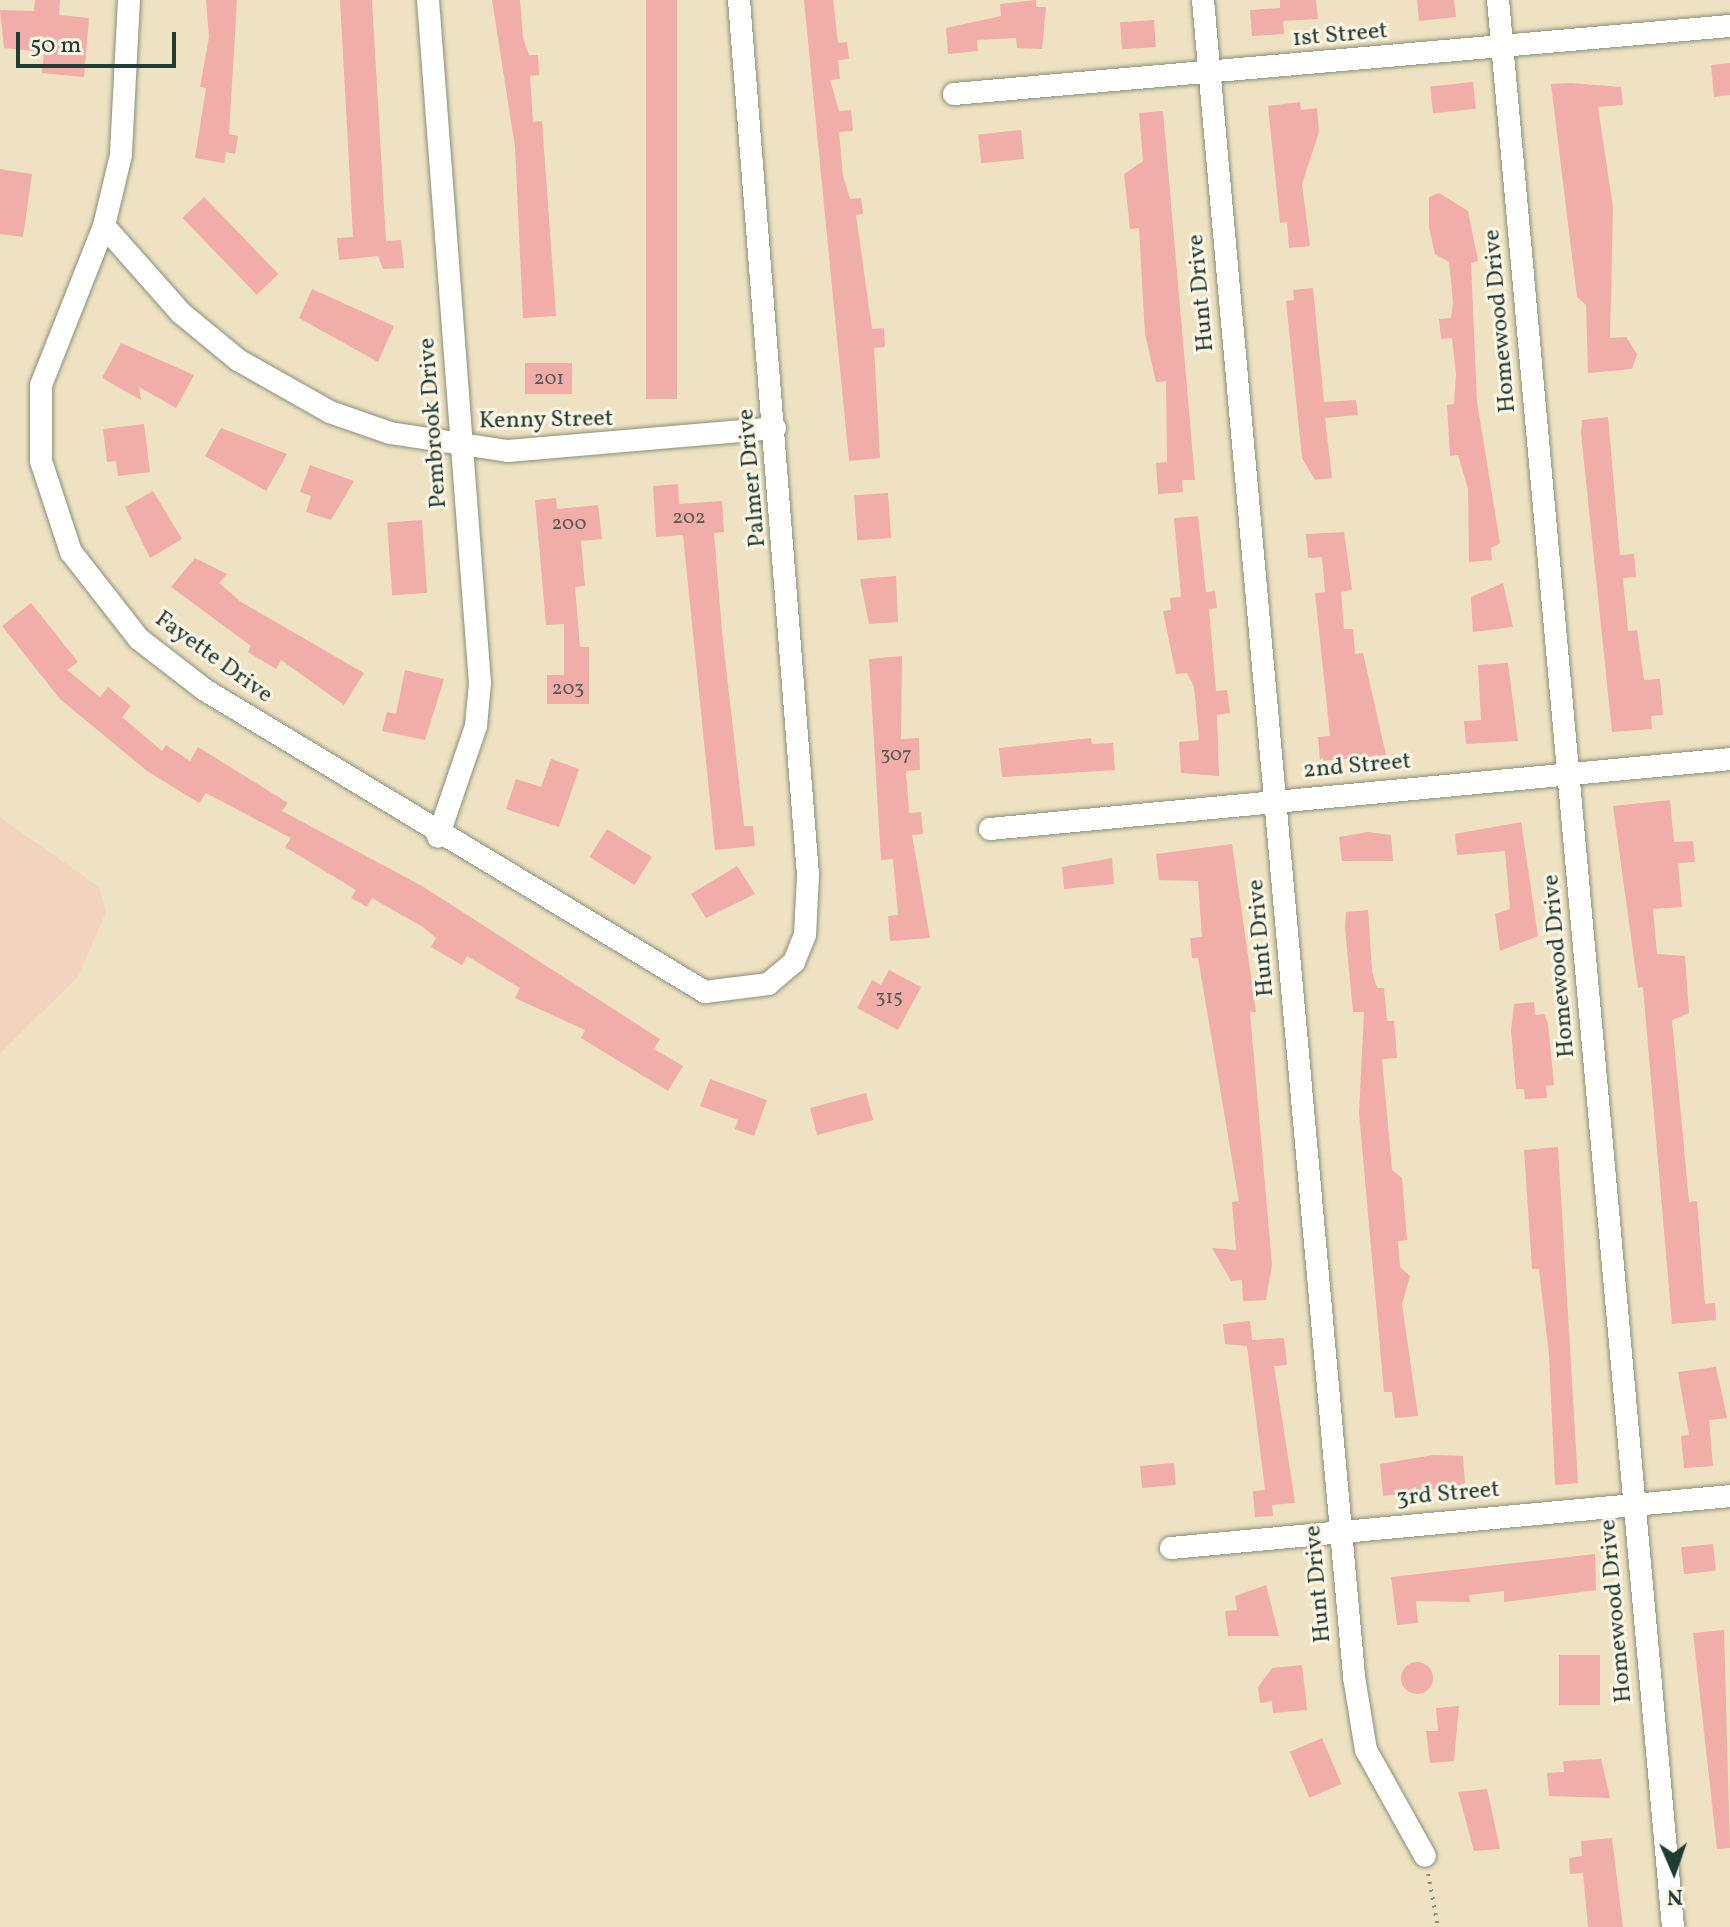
<!DOCTYPE html>
<html>
<head>
<meta charset="utf-8">
<style>
  body { margin:0 }
  #map { position:relative; width:1730px; height:1927px; overflow:hidden; background:#efe2c2; font-family:Vollkorn,serif }
  div>[style] { position:absolute }
  [style*='--x'] { left:calc(var(--x)*1px); top:calc(var(--y)*1px); width:calc(var(--w)*1px); rotate:calc(var(--a)*1deg) }
  .built>* { inset:0; background:#f2d4be }
  .building>* { inset:0; background:#f1ada7; transform-origin:0 0 }
  .round { border-radius:50% }
  .path>* { height:4px; margin-top:-2px; transform-origin:0; background:repeating-linear-gradient(90deg,#87907b 0 2px,transparent 0 8px) }
  .roads { filter:drop-shadow(0 0 2px #87907b) drop-shadow(0 0 2px #87907b) }
  .minor>* { height:22px; margin:-11px; padding:0 11px; transform-origin:11px; border-radius:11px; background:#fff }
  span { translate:-50% -50%; white-space:nowrap; text-align:center; line-height:1.15; -webkit-text-stroke:6px #fcf5e5; paint-order:stroke }
  .number-label { font-size:20px; color:#545951 }
  .number-label span { -webkit-text-stroke-width:0 }
  .street-label { font-size:24px; color:#1f3d34 }
  .north { position:absolute; left:1634px; top:1831px; width:80px; height:80px; -webkit-text-stroke:6px #fcf5e5; paint-order:stroke; rotate:178deg; font-size:22px; font-weight:700; line-height:32px; text-align:center; color:#1f3d34 }
  .north::after { content:''; display:block; margin:auto; width:28px; height:36px; background:#1f3d34; clip-path:polygon(50% 0,100% 100%,50% 72%,0 100%) }
  .scale { position:absolute; left:16px; top:32px; width:160px; height:36px; box-sizing:border-box; border:4px solid #1f3d34; border-top:0; padding-left:10px; font-size:24px; line-height:28px; white-space:nowrap; color:#1f3d34; -webkit-text-stroke:6px #fcf5e5; paint-order:stroke }
</style>
</head>
<body>
<div id="map">
  <div class="built">
    <i style="clip-path:polygon(0 817px,99px 887px,106px 912px,78px 977px,0 1053px)"></i>
  </div>
  <div class="building">
    <i style="clip-path:polygon(35px 0,60px 0,59px 15px,89px 18px,84px 77px,42px 73px,44px 52px,4px 48px,0 10px,34px 11px)"></i>
    <i style="clip-path:polygon(206px 0,237px 0,229px 134px,238px 136px,235px 154px,226px 152px,224px 163px,195px 158px,206px 88px,200px 87px,209px 37px)"></i>
    <i style="clip-path:polygon(340px 0,372px 0,386px 241px,401px 240px,404px 268px,383px 269px,378px 256px,339px 260px,337px 238px,353px 237px)"></i>
    <i style="clip-path:polygon(492px 0,520px 0,523px 38px,529px 55px,538px 55px,539px 75px,530px 76px,533px 122px,542px 121px,556px 316px,523px 318px,515px 147px)"></i>
    <i style="left:646px;top:0;width:31px;height:399px"></i>
    <i style="clip-path:polygon(804px 0,833px 0,838px 43px,847px 42px,849px 59px,838px 60px,840px 79px,830px 80px,839px 111px,851px 110px,853px 131px,839px 132px,843px 176px,850px 199px,861px 198px,863px 214px,856px 215px,872px 329px,884px 328px,885px 347px,874px 348px,880px 458px,849px 461px)"></i>
    <i style="clip-path:polygon(1036px 0,1036px 7px,1046px 7px,1042px 49px,1017px 48px,1016px 38px,977px 40px,978px 51px,948px 54px,946px 28px,1001px 16px,1000px 4px)"></i>
    <i style="clip-path:polygon(1280px 0,1316px 0,1318px 19px,1283px 21px,1284px 34px,1252px 36px,1250px 10px,1280px 8px)"></i>
    <i style="clip-path:polygon(1417px 0,1454px 0,1456px 17px,1419px 21px)"></i>
    <i style="left:1154px;top:20px;width:27px;height:34px;rotate:86deg"></i>
    <i style="clip-path:polygon(1730px 63px,1730px 95px,1714px 97px,1711px 65px)"></i>
    <i style="left:1473px;top:82px;width:27px;height:43px;rotate:84deg"></i>
    <i style="clip-path:polygon(1571px 83px,1621px 87px,1623px 105px,1598px 107px,1613px 208px,1610px 338px,1626px 337px,1637px 354px,1632px 369px,1588px 373px,1586px 305px,1577px 297px,1551px 84px)"></i>
    <i style="clip-path:polygon(1300px 102px,1301px 110px,1317px 108px,1319px 132px,1302px 184px,1310px 246px,1289px 248px,1287px 222px,1280px 223px,1268px 106px)"></i>
    <i style="clip-path:polygon(1163px 111px,1195px 480px,1182px 480px,1183px 492px,1158px 494px,1156px 463px,1167px 462px,1166px 381px,1156px 382px,1145px 334px,1139px 228px,1130px 229px,1124px 174px,1143px 161px,1139px 113px)"></i>
    <i style="left:1021px;top:130px;width:29px;height:43px;rotate:84deg"></i>
    <i style="clip-path:polygon(0 169px,32px 174px,23px 237px,0 234px)"></i>
    <i style="clip-path:polygon(1439px 193px,1468px 211px,1478px 261px,1471px 263px,1477px 402px,1500px 543px,1491px 548px,1492px 560px,1469px 562px,1468px 489px,1458px 455px,1450px 456px,1447px 405px,1454px 404px,1456px 374px,1452px 338px,1441px 339px,1439px 319px,1451px 318px,1453px 302px,1449px 262px,1435px 254px,1429px 228px,1429px 197px)"></i>
    <i style="left:204px;top:197px;width:107px;height:30px;rotate:46deg"></i>
    <i style="clip-path:polygon(1313px 288px,1324px 402px,1356px 400px,1358px 415px,1325px 418px,1332px 478px,1315px 480px,1302px 458px,1286px 301px,1294px 300px,1293px 290px)"></i>
    <i style="clip-path:polygon(312px 289px,394px 326px,378px 362px,299px 318px)"></i>
    <i style="clip-path:polygon(121px 343px,194px 375px,176px 408px,139px 387px,141px 400px,102px 378px)"></i>
    <i style="left:572px;top:363px;width:31px;height:47px;rotate:90deg"></i>
    <i style="clip-path:polygon(1608px 417px,1620px 555px,1634px 554px,1636px 577px,1623px 578px,1628px 631px,1637px 630px,1644px 680px,1660px 679px,1663px 715px,1651px 716px,1652px 729px,1612px 732px,1581px 433px,1582px 420px)"></i>
    <i style="clip-path:polygon(144px 424px,150px 472px,118px 476px,116px 461px,107px 462px,103px 429px)"></i>
    <i style="clip-path:polygon(221px 428px,287px 454px,266px 491px,205px 456px)"></i>
    <i style="clip-path:polygon(310px 465px,354px 481px,331px 520px,306px 512px,311px 496px,300px 492px)"></i>
    <i style="clip-path:polygon(678px 484px,679px 504px,722px 501px,724px 532px,714px 533px,722px 632px,744px 826px,753px 826px,755px 846px,715px 850px,683px 535px,656px 537px,653px 486px)"></i>
    <i style="clip-path:polygon(153px 491px,182px 539px,150px 558px,125px 507px)"></i>
    <i style="left:888px;top:493px;width:45px;height:34px;rotate:86deg"></i>
    <i style="clip-path:polygon(556px 498px,557px 509px,598px 505px,602px 539px,581px 541px,585px 586px,575px 587px,580px 647px,589px 647px,589px 704px,547px 704px,547px 675px,564px 675px,564px 624px,546px 625px,535px 500px)"></i>
    <i style="clip-path:polygon(1198px 516px,1206px 592px,1215px 591px,1217px 608px,1209px 609px,1216px 691px,1227px 690px,1230px 713px,1217px 715px,1219px 776px,1181px 773px,1179px 742px,1199px 740px,1194px 687px,1187px 673px,1176px 674px,1163px 611px,1171px 610px,1170px 598px,1181px 597px,1174px 518px)"></i>
    <i style="left:422px;top:520px;width:73px;height:35px;rotate:86deg"></i>
    <i style="clip-path:polygon(1344px 532px,1352px 590px,1341px 592px,1344px 629px,1353px 629px,1355px 654px,1363px 653px,1386px 755px,1320px 761px,1318px 737px,1330px 736px,1315px 593px,1325px 592px,1322px 557px,1308px 558px,1306px 534px)"></i>
    <i style="clip-path:polygon(195px 558px,227px 574px,219px 583px,241px 602px,364px 673px,344px 705px,281px 660px,276px 669px,248px 652px,251px 646px,171px 587px)"></i>
    <i style="clip-path:polygon(896px 576px,898px 622px,869px 624px,860px 579px)"></i>
    <i style="clip-path:polygon(1503px 583px,1513px 627px,1473px 632px,1471px 597px)"></i>
    <i style="clip-path:polygon(31px 603px,78px 662px,67px 670px,100px 697px,108px 687px,131px 706px,122px 717px,162px 751px,166px 745px,190px 761px,198px 747px,288px 803px,282px 811px,422px 886px,660px 1039px,654px 1049px,683px 1066px,668px 1091px,581px 1038px,585px 1030px,515px 998px,520px 988px,467px 956px,462px 965px,431px 947px,436px 938px,423px 927px,372px 898px,367px 907px,351px 898px,356px 890px,285px 847px,291px 838px,206px 793px,199px 803px,147px 771px,60px 699px,2px 626px)"></i>
    <i style="clip-path:polygon(902px 656px,901px 739px,919px 738px,920px 770px,906px 771px,909px 813px,921px 812px,923px 834px,912px 835px,930px 938px,890px 941px,888px 916px,898px 915px,893px 859px,881px 860px,869px 659px)"></i>
    <i style="clip-path:polygon(1508px 663px,1518px 741px,1466px 744px,1464px 721px,1481px 720px,1478px 665px)"></i>
    <i style="clip-path:polygon(405px 670px,444px 679px,425px 740px,382px 731px,387px 712px,396px 714px)"></i>
    <i style="clip-path:polygon(1091px 738px,1092px 744px,1113px 743px,1115px 770px,1002px 777px,999px 748px)"></i>
    <i style="clip-path:polygon(551px 759px,579px 769px,559px 827px,506px 809px,516px 779px,541px 787px)"></i>
    <i style="clip-path:polygon(1670px 800px,1674px 842px,1693px 841px,1695px 862px,1678px 863px,1682px 907px,1653px 909px,1657px 954px,1685px 956px,1689px 1013px,1672px 1020px,1689px 1202px,1697px 1201px,1705px 1304px,1715px 1303px,1716px 1320px,1672px 1324px,1643px 987px,1638px 988px,1613px 806px)"></i>
    <i style="clip-path:polygon(1521px 822px,1538px 936px,1500px 951px,1495px 914px,1510px 909px,1505px 851px,1457px 855px,1455px 834px)"></i>
    <i style="left:607px;top:829px;width:53px;height:33px;rotate:32deg"></i>
    <i style="clip-path:polygon(1368px 832px,1391px 835px,1393px 861px,1342px 861px,1339px 837px)"></i>
    <i style="clip-path:polygon(1232px 844px,1256px 1012px,1250px 1012px,1272px 1265px,1266px 1300px,1243px 1301px,1242px 1280px,1231px 1281px,1212px 1248px,1236px 1250px,1232px 1202px,1239px 1201px,1198px 958px,1192px 958px,1190px 938px,1202px 937px,1198px 881px,1159px 880px,1156px 854px)"></i>
    <i style="clip-path:polygon(1112px 858px,1114px 884px,1064px 889px,1062px 867px)"></i>
    <i style="clip-path:polygon(737px 866px,755px 894px,706px 918px,691px 894px)"></i>
    <i style="clip-path:polygon(1368px 910px,1372px 971px,1377px 988px,1384px 988px,1387px 1021px,1394px 1021px,1397px 1058px,1382px 1059px,1392px 1170px,1402px 1178px,1407px 1240px,1398px 1241px,1400px 1267px,1410px 1276px,1402px 1304px,1418px 1416px,1395px 1418px,1392px 1392px,1384px 1392px,1359px 1113px,1364px 1012px,1353px 1012px,1345px 928px,1346px 912px)"></i>
    <i style="clip-path:polygon(889px 970px,921px 987px,898px 1030px,857px 1008px,872px 980px,881px 985px)"></i>
    <i style="clip-path:polygon(1534px 1002px,1535px 1015px,1544px 1014px,1548px 1023px,1554px 1085px,1546px 1086px,1547px 1098px,1525px 1099px,1524px 1089px,1516px 1089px,1511px 1030px,1514px 1004px)"></i>
    <i style="clip-path:polygon(710px 1079px,767px 1100px,754px 1136px,735px 1129px,738px 1120px,700px 1106px)"></i>
    <i style="left:866px;top:1093px;width:28px;height:58px;rotate:75deg"></i>
    <i style="clip-path:polygon(1558px 1147px,1578px 1483px,1555px 1485px,1549px 1355px,1539px 1269px,1532px 1269px,1524px 1150px)"></i>
    <i style="clip-path:polygon(1250px 1321px,1252px 1340px,1284px 1338px,1287px 1365px,1274px 1366px,1295px 1503px,1272px 1505px,1273px 1516px,1255px 1517px,1253px 1491px,1265px 1490px,1247px 1346px,1225px 1344px,1223px 1324px)"></i>
    <i style="clip-path:polygon(1716px 1367px,1727px 1418px,1709px 1420px,1713px 1466px,1684px 1468px,1681px 1436px,1689px 1435px,1678px 1372px)"></i>
    <i style="clip-path:polygon(1433px 1455px,1463px 1456px,1465px 1485px,1383px 1496px,1380px 1464px)"></i>
    <i style="left:1174px;top:1463px;width:22px;height:34px;rotate:85deg"></i>
    <i style="left:1713px;top:1544px;width:27px;height:32px;rotate:84deg"></i>
    <i style="clip-path:polygon(1595px 1554px,1596px 1590px,1504px 1602px,1504px 1591px,1469px 1595px,1470px 1602px,1416px 1601px,1418px 1623px,1397px 1625px,1391px 1577px)"></i>
    <i style="clip-path:polygon(1266px 1585px,1279px 1636px,1228px 1636px,1225px 1611px,1237px 1610px,1235px 1596px)"></i>
    <i style="clip-path:polygon(1724px 1630px,1730px 1848px,1717px 1849px,1693px 1633px)"></i>
    <i style="left:1600px;top:1655px;width:50px;height:41px;rotate:90deg"></i>
    <i class="round" style="left:1401px;top:1662px;width:32px;height:32px"></i>
    <i style="clip-path:polygon(1302px 1665px,1307px 1710px,1273px 1713px,1272px 1701px,1260px 1703px,1258px 1687px,1272px 1668px)"></i>
    <i style="clip-path:polygon(1459px 1706px,1454px 1761px,1430px 1763px,1426px 1731px,1438px 1731px,1436px 1708px)"></i>
    <i style="left:1322px;top:1738px;width:50px;height:35px;rotate:67deg"></i>
    <i style="clip-path:polygon(1601px 1759px,1610px 1798px,1549px 1796px,1547px 1773px,1564px 1772px,1563px 1761px)"></i>
    <i style="clip-path:polygon(1487px 1789px,1500px 1849px,1474px 1851px,1458px 1792px)"></i>
    <i style="clip-path:polygon(1612px 1838px,1623px 1927px,1588px 1927px,1583px 1873px,1570px 1874px,1569px 1858px,1582px 1856px,1581px 1841px)"></i>
  </div>
  <div class="path">
    <i style="--x:1428;--y:1874;--w:54;--a:79.3"></i>
  </div>
  <div class="roads">
    <div class="minor">
      <i style="--x:129;--y:0;--w:155;--a:93"></i>
      <i style="--x:121;--y:155;--w:73;--a:103.5"></i>
      <i style="--x:104;--y:226;--w:171;--a:111.6"></i>
      <i style="--x:41;--y:385;--w:76;--a:90"></i>
      <i style="--x:41;--y:461;--w:96;--a:71.8"></i>
      <i style="--x:71;--y:552;--w:110;--a:52"></i>
      <i style="--x:139;--y:639;--w:83;--a:37.7"></i>
      <i style="--x:205;--y:690;--w:584;--a:31.13"></i>
      <i style="--x:705;--y:992;--w:64;--a:-7.2"></i>
      <i style="--x:768;--y:984;--w:34;--a:-40"></i>
      <i style="--x:794;--y:962;--w:29;--a:-68"></i>
      <i style="--x:805;--y:935;--w:60;--a:-87.1"></i>
      <i style="--x:808;--y:875;--w:878;--a:-94.51"></i>
      <i style="--x:428;--y:0;--w:685;--a:85.65"></i>
      <i style="--x:480;--y:683;--w:43;--a:95.3"></i>
      <i style="--x:476;--y:726;--w:117;--a:108.9"></i>
      <i style="--x:1203;--y:0;--w:1684;--a:84.85"></i>
      <i style="--x:1354;--y:1677;--w:74;--a:80.7"></i>
      <i style="--x:1366;--y:1750;--w:121;--a:60.9"></i>
      <i style="--x:1498;--y:0;--w:1935;--a:84.81"></i>
      <i style="--x:954;--y:94;--w:779;--a:-5.01"></i>
      <i style="--x:104;--y:226;--w:116;--a:48.5"></i>
      <i style="--x:181;--y:313;--w:74;--a:39.5"></i>
      <i style="--x:238;--y:360;--w:106;--a:29.5"></i>
      <i style="--x:330;--y:412;--w:64;--a:19.3"></i>
      <i style="--x:390;--y:433;--w:119;--a:8.7"></i>
      <i style="--x:508;--y:451;--w:268;--a:-4.9"></i>
      <i style="--x:990;--y:829;--w:743;--a:-5.4"></i>
      <i style="--x:1171;--y:1548;--w:561;--a:-5.31"></i>
    </div>
  </div>
  <div class="number-label">
    <span style="left:549px;top:379px">201</span>
    <span style="left:689px;top:518px">202</span>
    <span style="left:569px;top:524px">200</span>
    <span style="left:568px;top:689px">203</span>
    <span style="left:896px;top:755px">307</span>
    <span style="left:889px;top:998px">315</span>
  </div>
  <div class="street-label">
    <span style="left:1340px;top:36px;rotate:-5deg">1st Street</span>
    <span style="left:1202px;top:293px;rotate:-95deg">Hunt Drive</span>
    <span style="left:1501px;top:321px;rotate:-95deg">Homewood Drive</span>
    <span style="left:546px;top:421px;rotate:-1deg">Kenny Street</span>
    <span style="left:434px;top:423px;rotate:-94deg">Pembrook Drive</span>
    <span style="left:753px;top:478px;rotate:-95deg">Palmer Drive</span>
    <span style="left:213px;top:658px;rotate:36deg">Fayette Drive</span>
    <span style="left:1357px;top:767px;rotate:-5deg">2nd Street</span>
    <span style="left:1262px;top:938px;rotate:-95deg">Hunt Drive</span>
    <span style="left:1560px;top:966px;rotate:-95deg">Homewood Drive</span>
    <span style="left:1448px;top:1495px;rotate:-5deg">3rd Street</span>
    <span style="left:1319px;top:1584px;rotate:-95deg">Hunt Drive</span>
    <span style="left:1617px;top:1611px;rotate:-95deg">Homewood Drive</span>
  </div>
  <div class="north">N</div>
  <div class="scale">50 m</div>
</div>
</body>
</html>
